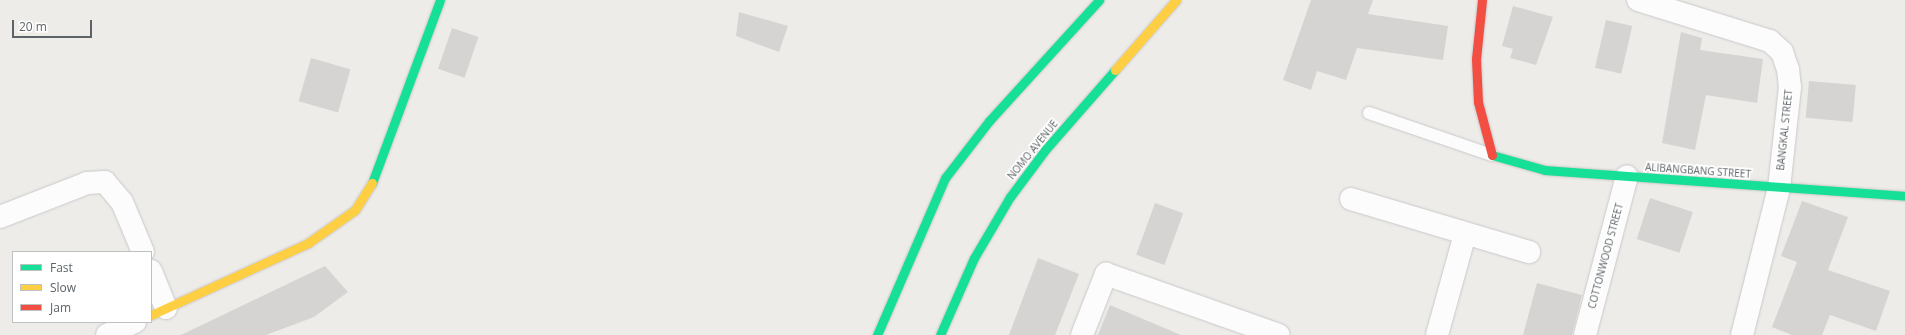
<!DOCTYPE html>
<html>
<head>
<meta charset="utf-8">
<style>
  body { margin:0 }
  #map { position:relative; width:1905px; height:335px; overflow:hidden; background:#eeece9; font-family:"Open Sans",sans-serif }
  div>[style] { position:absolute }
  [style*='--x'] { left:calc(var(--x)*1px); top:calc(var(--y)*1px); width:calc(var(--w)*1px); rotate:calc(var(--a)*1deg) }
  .building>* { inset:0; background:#d6d4d2; transform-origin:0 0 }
  .roads { filter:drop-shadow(0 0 1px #c9c9ca) drop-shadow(0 0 1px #c9c9ca) }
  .lane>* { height:12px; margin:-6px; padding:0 6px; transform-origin:6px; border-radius:6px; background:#fcfcfc }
  .street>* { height:22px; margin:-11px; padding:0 11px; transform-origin:11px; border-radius:11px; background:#fcfcfc }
  .fast>* { height:9px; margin:-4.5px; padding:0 4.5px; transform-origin:4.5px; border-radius:4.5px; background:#16e098 }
  .slow>* { height:9px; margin:-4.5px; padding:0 4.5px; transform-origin:4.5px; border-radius:4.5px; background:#ffcf43 }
  .jam>* { height:9px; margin:-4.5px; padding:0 4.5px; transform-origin:4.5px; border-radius:4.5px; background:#f24e42 }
  span { translate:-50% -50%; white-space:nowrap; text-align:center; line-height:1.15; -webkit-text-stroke:3.5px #fff; paint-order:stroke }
  .street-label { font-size:10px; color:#5d6367 }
  .legend { position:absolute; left:12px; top:251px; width:140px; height:72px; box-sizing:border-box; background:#fff; border:1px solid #bec1c2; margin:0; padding:5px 7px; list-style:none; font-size:12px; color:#5d6367 }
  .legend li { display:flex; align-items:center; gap:8px; height:20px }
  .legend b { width:20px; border:1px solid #bec1c2 }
  .scale { position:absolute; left:12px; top:20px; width:80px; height:18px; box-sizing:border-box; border:2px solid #5d6367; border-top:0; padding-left:5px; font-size:12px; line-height:14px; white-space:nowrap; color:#5d6367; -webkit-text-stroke:3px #fff; paint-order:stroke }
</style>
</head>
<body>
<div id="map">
  <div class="building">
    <i style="clip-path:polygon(1311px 0,1373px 0,1368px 14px,1448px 26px,1443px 60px,1357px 48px,1346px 80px,1317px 71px,1311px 90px,1283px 80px)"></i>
    <i style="clip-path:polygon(1513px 6px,1553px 17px,1536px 65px,1510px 58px,1513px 49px,1502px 46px)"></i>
    <i style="clip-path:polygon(739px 12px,788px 26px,779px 52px,736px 36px)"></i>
    <i style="left:1606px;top:20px;width:27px;height:49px;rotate:13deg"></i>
    <i style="left:452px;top:28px;width:28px;height:43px;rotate:19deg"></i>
    <i style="clip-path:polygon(1681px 32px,1702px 38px,1700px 50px,1763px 59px,1757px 103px,1706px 95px,1695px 150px,1662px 143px)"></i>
    <i style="left:311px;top:58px;width:41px;height:45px;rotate:16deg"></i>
    <i style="left:1809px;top:81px;width:47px;height:37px;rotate:5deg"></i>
    <i style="left:1650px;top:198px;width:45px;height:43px;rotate:18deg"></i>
    <i style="clip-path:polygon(1802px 201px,1848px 217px,1828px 270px,1890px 291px,1876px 331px,1830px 315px,1822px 335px,1792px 335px,1772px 327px,1797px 262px,1781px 256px)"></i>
    <i style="left:1155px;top:203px;width:30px;height:55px;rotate:20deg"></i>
    <i style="clip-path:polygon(1038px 258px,1079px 274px,1055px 335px,1009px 335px)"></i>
    <i style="clip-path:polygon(325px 266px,348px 292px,314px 317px,266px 335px,181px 335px)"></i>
    <i style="clip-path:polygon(1537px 283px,1582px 295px,1572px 335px,1523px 335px)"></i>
    <i style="clip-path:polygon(1110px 305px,1181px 335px,1098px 335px)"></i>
  </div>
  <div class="roads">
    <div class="lane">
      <i style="--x:1369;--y:113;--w:130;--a:18.9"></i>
    </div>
    <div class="street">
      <i style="--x:1638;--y:0;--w:138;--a:17.3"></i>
      <i style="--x:1770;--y:41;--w:16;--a:43"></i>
      <i style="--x:1782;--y:52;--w:18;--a:71"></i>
      <i style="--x:1788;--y:69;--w:18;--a:84"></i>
      <i style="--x:1790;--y:87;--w:102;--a:96.2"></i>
      <i style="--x:1779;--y:188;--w:152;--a:104.1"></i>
      <i style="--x:1351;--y:199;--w:186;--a:16.6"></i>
      <i style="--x:0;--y:217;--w:93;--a:-21.3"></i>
      <i style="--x:87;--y:183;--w:18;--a:-3"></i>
      <i style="--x:105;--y:182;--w:26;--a:50"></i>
      <i style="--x:122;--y:202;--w:54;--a:67.2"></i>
      <i style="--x:151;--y:271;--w:40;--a:68"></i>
      <i style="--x:107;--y:335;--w:31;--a:-25"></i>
      <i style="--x:1082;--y:335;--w:66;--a:-68.5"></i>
      <i style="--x:1106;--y:274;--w:183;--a:19.4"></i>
      <i style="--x:1437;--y:335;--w:105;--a:-74.5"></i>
      <i style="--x:1585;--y:335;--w:164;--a:-75.2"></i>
    </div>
    <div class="fast">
      <i style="--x:1492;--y:155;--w:55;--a:15.8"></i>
      <i style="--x:1545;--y:170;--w:361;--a:4.1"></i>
      <i style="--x:372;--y:183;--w:195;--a:-69.6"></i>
      <i style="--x:877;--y:335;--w:171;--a:-66.6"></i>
      <i style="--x:945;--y:178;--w:72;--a:-52.3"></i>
      <i style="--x:989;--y:121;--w:164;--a:-47.7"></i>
      <i style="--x:940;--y:335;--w:84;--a:-66.2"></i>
      <i style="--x:974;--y:258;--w:71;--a:-59.5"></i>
      <i style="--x:1010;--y:197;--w:59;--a:-53.3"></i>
      <i style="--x:1045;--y:150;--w:106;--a:-48.8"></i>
    </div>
    <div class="slow">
      <i style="--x:1115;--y:70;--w:93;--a:-48.9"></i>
      <i style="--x:151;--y:315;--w:173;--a:-24.6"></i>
      <i style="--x:308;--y:243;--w:57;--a:-35.1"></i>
      <i style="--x:355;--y:210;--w:32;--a:-58"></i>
    </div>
    <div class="jam">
      <i style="--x:1482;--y:0;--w:59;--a:95.8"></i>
      <i style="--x:1476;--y:59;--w:43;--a:87.3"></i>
      <i style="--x:1478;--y:102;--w:55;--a:75.2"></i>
    </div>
  </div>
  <div class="street-label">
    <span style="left:1785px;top:130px;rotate:-84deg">BANGKAL STREET</span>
    <span style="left:1033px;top:150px;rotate:-51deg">NOMO AVENUE</span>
    <span style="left:1698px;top:171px;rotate:4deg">ALIBANGBANG STREET</span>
    <span style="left:1606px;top:256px;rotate:-75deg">COTTONWOOD STREET</span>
  </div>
  <ul class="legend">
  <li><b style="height:5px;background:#16e098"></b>Fast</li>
  <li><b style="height:5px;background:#ffcf43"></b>Slow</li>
  <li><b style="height:5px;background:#f24e42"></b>Jam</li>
  </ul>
  <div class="scale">20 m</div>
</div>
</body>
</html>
